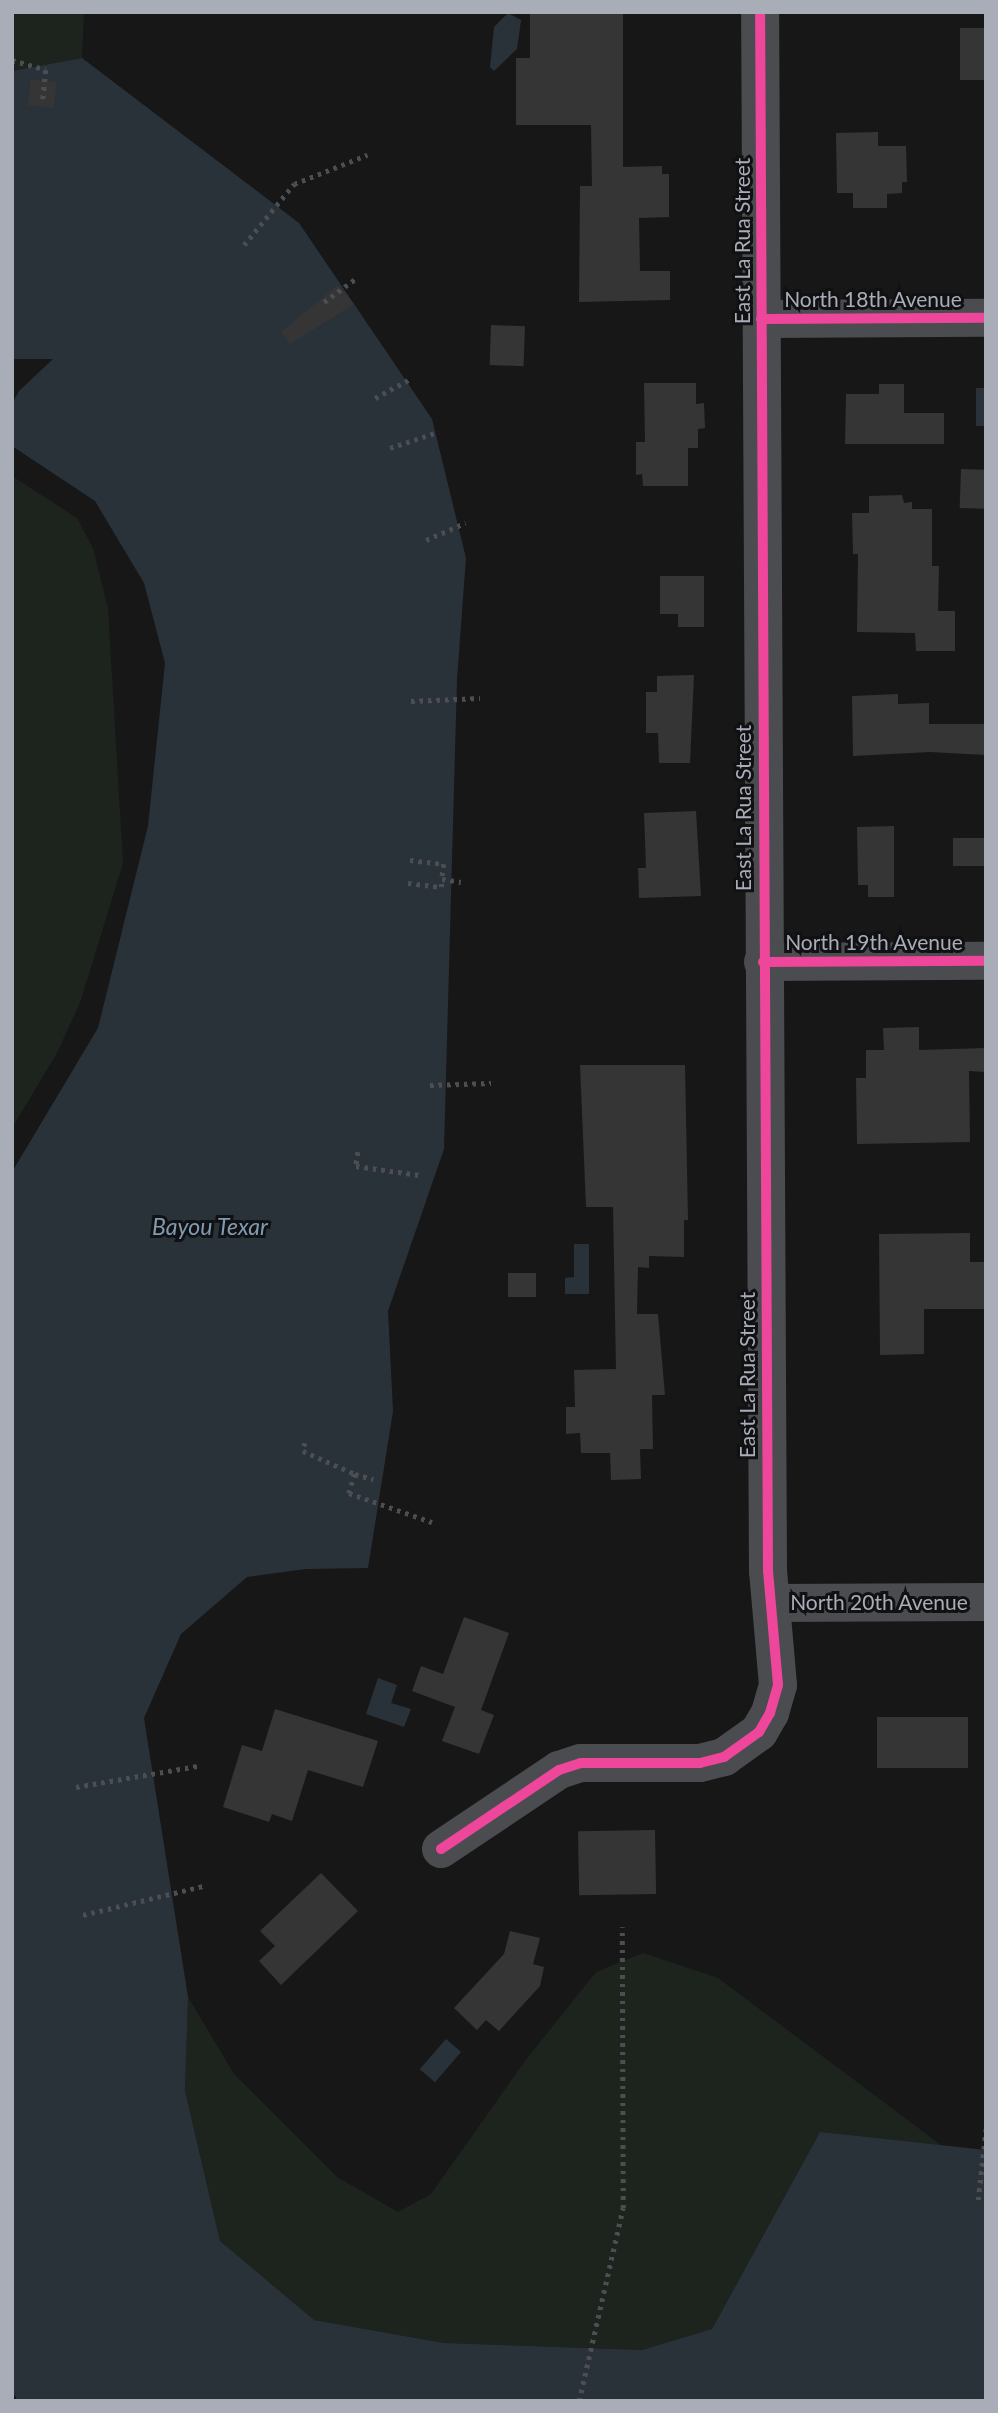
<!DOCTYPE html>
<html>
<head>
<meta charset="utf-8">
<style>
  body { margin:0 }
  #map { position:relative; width:998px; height:2413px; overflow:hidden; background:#171717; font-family:Lato,sans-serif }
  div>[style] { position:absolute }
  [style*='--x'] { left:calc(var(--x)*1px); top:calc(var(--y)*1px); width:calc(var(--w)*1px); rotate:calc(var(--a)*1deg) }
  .green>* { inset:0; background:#1d241e }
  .water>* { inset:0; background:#2a3239; transform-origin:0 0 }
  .building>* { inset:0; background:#353536; transform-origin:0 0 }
  .path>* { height:4.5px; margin-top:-2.25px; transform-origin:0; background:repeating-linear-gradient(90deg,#4d4e52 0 3.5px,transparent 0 8.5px) }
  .minor>* { height:38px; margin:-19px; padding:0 19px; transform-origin:19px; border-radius:19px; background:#4b4c50 }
  .cycleway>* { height:10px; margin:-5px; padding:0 5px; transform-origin:5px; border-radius:5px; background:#ed469a }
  span { translate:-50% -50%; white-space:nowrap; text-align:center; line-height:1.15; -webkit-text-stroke:6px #111113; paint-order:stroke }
  .street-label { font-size:21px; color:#a8adb8 }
  .water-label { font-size:23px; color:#7f9bb3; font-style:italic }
  .frame { position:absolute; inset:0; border:14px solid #a8adb8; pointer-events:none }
</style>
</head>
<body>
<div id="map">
  <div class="green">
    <i style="clip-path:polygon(12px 12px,84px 12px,82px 58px,12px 71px)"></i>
    <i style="clip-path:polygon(12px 476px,77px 518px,93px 548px,108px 608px,123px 863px,80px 1003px,57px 1053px,12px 1128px)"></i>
    <i style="clip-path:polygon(643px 1953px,718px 1978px,945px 2148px,820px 2132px,712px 2329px,642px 2350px,444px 2343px,314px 2320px,220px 2241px,185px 2091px,188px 1997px,234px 2074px,337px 2177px,398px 2212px,431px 2194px,525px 2061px,596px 1972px)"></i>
  </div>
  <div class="water">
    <i style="clip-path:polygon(508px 13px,521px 20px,517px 49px,494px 71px,490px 67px,494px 27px)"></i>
    <i style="clip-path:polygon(82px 58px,299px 223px,432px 419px,466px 558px,457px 679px,444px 1149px,388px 1311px,393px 1411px,368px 1568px,306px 1569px,247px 1577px,181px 1634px,144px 1718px,188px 1997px,185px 2091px,220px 2241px,314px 2320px,444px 2343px,642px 2350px,712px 2329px,820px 2132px,986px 2150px,986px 2401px,18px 2401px,12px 2391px,12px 1172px,98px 1028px,148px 826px,165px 663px,144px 583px,95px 501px,12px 446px,12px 404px,19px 391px,53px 359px,12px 359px,12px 71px)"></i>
    <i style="clip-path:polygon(976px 388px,986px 388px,986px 431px,985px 426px,976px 426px)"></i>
    <i style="clip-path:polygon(574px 1244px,589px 1244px,589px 1294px,565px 1294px,565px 1278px,574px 1277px)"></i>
    <i style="clip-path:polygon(378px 1678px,397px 1685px,391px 1703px,411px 1709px,404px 1727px,366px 1714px)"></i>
    <i style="left:446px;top:2039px;width:20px;height:40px;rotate:41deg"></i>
  </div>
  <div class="building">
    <i style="clip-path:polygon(530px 12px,623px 12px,623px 167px,662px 166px,662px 174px,669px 174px,669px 217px,639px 218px,640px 271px,670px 271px,670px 300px,579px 302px,580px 186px,592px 186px,591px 125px,516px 125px,516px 58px,530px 58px)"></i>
    <i style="left:960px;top:28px;width:26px;height:52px"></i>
    <i style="left:31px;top:79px;width:26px;height:26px;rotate:7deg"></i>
    <i style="clip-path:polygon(878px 132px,878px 146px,906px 146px,907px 182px,902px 182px,902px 193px,887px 194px,887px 208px,853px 208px,853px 193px,837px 193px,836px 133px)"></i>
    <i style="clip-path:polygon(338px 285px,354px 304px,290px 344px,281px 332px)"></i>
    <i style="left:491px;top:325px;width:34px;height:40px;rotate:2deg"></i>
    <i style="clip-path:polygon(644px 383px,696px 383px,696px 404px,704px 403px,705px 428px,698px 429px,698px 448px,688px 448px,688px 486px,643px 486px,642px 474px,636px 475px,636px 442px,645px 442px)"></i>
    <i style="clip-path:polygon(879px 384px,904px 384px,904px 413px,944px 413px,944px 444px,845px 444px,846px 394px,879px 394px)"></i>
    <i style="left:961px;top:469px;width:25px;height:39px;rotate:2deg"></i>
    <i style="clip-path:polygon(902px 495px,904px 503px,912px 502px,912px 509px,932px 509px,932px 566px,939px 566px,938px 611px,955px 611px,955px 651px,916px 651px,915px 633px,857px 632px,858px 554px,853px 554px,852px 513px,869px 513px,869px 496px)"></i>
    <i style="clip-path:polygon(660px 576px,704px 576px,704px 627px,678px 627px,678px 614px,660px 614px)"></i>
    <i style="clip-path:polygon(694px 675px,690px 763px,659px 763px,658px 733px,646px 733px,646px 692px,657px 692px,657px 676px)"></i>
    <i style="clip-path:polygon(898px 694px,898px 704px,929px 703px,929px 724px,986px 724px,986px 755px,930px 752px,853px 756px,852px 696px)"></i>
    <i style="clip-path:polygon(696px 811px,701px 896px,639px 898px,638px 868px,646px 868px,644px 813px)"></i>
    <i style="clip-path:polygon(894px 826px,894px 897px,868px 897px,868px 885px,858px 885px,857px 827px)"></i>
    <i style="left:986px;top:838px;width:28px;height:33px;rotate:90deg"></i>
    <i style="clip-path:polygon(919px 1027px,919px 1050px,986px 1048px,986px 1072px,969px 1071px,970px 1142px,857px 1144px,856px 1078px,866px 1078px,866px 1050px,884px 1050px,883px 1028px)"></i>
    <i style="clip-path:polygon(580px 1065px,685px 1065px,688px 1220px,684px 1220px,684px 1257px,649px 1256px,649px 1268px,638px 1267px,637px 1314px,658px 1314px,665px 1395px,652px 1395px,653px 1449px,640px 1449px,641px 1479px,611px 1480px,610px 1453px,581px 1453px,580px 1433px,566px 1434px,566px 1407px,575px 1407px,574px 1370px,616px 1369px,613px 1207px,586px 1207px)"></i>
    <i style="clip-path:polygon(970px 1233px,970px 1262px,986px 1262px,986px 1309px,924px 1309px,924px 1354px,880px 1355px,879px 1234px)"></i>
    <i style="left:508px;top:1273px;width:28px;height:24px"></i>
    <i style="clip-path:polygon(464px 1617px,509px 1633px,481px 1710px,494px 1715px,479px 1754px,442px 1741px,455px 1707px,412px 1691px,421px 1666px,443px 1674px)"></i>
    <i style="clip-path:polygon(275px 1709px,378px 1741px,363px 1787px,308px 1770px,292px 1821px,272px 1814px,269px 1822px,223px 1807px,242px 1745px,262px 1751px)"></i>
    <i style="left:877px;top:1717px;width:91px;height:51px"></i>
    <i style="left:655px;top:1830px;width:64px;height:77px;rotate:89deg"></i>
    <i style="clip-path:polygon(321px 1873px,358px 1911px,281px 1985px,259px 1961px,275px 1946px,260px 1931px)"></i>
    <i style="clip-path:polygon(510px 1931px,540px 1938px,533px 1964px,544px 1967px,540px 1986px,499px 2031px,486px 2020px,477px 2030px,454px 2008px,504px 1954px)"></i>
  </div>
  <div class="path">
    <i style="--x:12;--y:60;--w:35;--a:16"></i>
    <i style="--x:46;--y:70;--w:30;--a:96"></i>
    <i style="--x:244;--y:245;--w:79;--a:-50.7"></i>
    <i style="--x:294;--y:184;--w:79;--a:-21.7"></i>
    <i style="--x:324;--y:302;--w:42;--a:-36.3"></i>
    <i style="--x:375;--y:398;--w:42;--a:-28.4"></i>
    <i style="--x:390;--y:448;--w:51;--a:-18.4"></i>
    <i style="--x:426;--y:540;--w:43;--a:-23.6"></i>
    <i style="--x:411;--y:701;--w:69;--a:-2.5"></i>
    <i style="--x:410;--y:860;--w:34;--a:7"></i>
    <i style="--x:444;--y:864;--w:15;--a:98"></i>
    <i style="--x:408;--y:883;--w:33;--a:7"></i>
    <i style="--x:441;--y:887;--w:8;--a:-83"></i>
    <i style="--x:442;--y:879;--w:19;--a:9"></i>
    <i style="--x:430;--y:1085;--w:61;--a:-1.9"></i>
    <i style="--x:358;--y:1152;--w:14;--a:98"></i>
    <i style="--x:356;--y:1166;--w:64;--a:8.1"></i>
    <i style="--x:305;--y:1443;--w:8;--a:104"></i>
    <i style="--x:303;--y:1451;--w:57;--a:23.9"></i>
    <i style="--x:355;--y:1474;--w:20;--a:108"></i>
    <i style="--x:349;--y:1493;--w:88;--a:19.3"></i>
    <i style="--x:355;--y:1474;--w:19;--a:16"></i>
    <i style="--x:76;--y:1787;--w:123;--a:-9.8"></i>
    <i style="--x:83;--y:1915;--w:123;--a:-13.6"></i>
    <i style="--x:978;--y:2200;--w:72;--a:-83.7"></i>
    <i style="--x:579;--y:2401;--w:198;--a:-77.2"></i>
    <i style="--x:623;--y:2208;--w:281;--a:-90.2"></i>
  </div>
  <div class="minor">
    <i style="--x:761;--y:319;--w:225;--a:-0.3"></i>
    <i style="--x:763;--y:962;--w:223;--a:-0.3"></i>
    <i style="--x:772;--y:1603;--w:214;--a:-0.3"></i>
    <i style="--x:441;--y:1849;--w:142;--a:-33.8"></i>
    <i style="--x:559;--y:1770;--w:23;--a:-18"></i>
    <i style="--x:581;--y:1763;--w:119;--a:0"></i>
    <i style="--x:700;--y:1763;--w:25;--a:-14"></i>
    <i style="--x:724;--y:1757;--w:43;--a:-35.5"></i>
    <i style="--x:759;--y:1732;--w:22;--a:-60"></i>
    <i style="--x:770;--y:1713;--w:29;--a:-74"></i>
    <i style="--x:778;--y:1685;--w:114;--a:-95"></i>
    <i style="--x:768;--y:1571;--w:1559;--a:-90.29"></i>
  </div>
  <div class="cycleway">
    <i style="--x:761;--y:319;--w:225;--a:-0.3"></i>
    <i style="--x:763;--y:962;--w:223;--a:-0.3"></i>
    <i style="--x:441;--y:1849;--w:142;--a:-33.8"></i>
    <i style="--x:559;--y:1770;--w:23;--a:-18"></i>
    <i style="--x:581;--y:1763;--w:119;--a:0"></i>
    <i style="--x:700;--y:1763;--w:25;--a:-14"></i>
    <i style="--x:724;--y:1757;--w:43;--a:-35.5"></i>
    <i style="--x:759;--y:1732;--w:22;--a:-60"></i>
    <i style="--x:770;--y:1713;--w:29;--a:-74"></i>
    <i style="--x:778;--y:1685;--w:114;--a:-95"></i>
    <i style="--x:768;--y:1571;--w:1559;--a:-90.29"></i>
  </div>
  <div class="street-label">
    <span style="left:742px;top:241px;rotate:-90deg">East La Rua Street</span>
    <span style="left:873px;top:299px">North 18th Avenue</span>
    <span style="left:743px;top:808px;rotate:-90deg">East La Rua Street</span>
    <span style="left:874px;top:942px">North 19th Avenue</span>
    <span style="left:747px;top:1375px;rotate:-90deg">East La Rua Street</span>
    <span style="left:879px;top:1602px">North 20th Avenue</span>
  </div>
  <div class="water-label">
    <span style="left:210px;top:1226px">Bayou Texar</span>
  </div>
  <div class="frame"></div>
</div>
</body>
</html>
